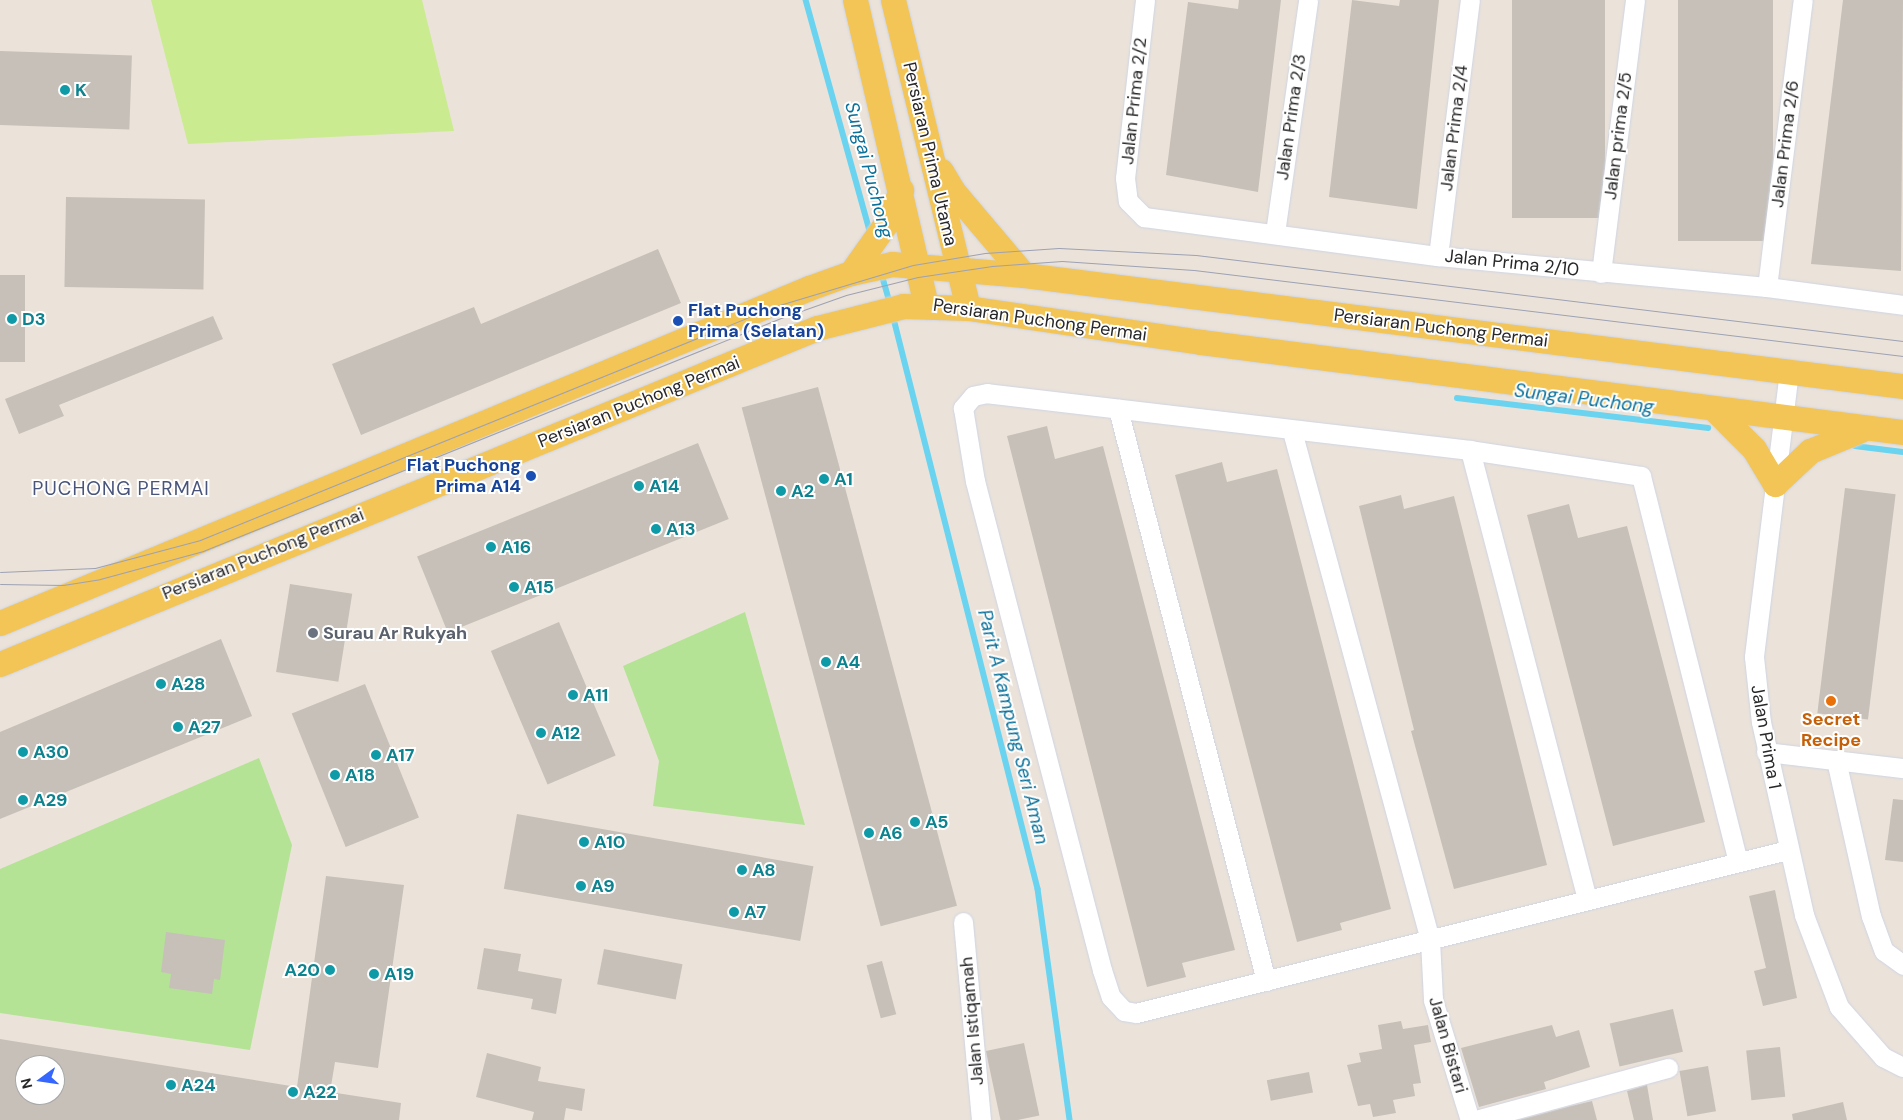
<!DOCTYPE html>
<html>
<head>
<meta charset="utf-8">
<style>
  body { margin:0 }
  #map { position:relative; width:1903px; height:1120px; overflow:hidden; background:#ebe3da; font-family:"DM Sans",sans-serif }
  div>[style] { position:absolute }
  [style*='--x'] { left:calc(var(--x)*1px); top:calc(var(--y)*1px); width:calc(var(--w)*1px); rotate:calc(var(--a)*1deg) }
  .green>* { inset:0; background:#b4e395 }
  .pitch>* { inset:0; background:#caeb90 }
  .stream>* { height:5.5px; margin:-2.75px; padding:0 2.75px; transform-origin:2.75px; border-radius:2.75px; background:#6ad4f0 }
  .building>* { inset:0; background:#c6c0b9; transform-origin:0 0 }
  .roads { filter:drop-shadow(0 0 1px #cfd4e2) drop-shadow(0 0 1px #cfd4e2) }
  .minor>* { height:19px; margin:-9.5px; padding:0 9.5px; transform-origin:9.5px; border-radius:9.5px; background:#fff }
  .major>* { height:25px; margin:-12.5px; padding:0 12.5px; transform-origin:12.5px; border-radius:12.5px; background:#f3c557 }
  .tram>* { height:1px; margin:-0.5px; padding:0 0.5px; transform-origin:0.5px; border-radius:0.5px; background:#9da1b3 }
  .dots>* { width:14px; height:14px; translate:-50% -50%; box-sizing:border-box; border:2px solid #fff; border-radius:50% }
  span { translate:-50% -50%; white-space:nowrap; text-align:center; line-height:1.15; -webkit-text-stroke:4px #fff; paint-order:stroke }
  .culture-label { font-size:18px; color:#0d838f; font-weight:700 }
  .left { translate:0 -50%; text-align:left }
  .right { translate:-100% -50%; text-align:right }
  .street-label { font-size:18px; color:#282828 }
  .transit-label { font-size:18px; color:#164399; font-weight:700 }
  .worship-label { font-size:18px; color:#5b616d; font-weight:700 }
  .food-label { font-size:18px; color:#c56008; font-weight:700 }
  .water-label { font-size:19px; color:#0b719a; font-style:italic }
  .neighbourhood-label { font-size:19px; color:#48547a; letter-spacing:1px }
  .north { position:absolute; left:15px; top:1055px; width:50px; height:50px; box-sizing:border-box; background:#fff; border:1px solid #a9a9a9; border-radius:50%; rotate:256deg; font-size:14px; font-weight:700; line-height:20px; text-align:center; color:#282828 }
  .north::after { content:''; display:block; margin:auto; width:18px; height:22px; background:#3566fd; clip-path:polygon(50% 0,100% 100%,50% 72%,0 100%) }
</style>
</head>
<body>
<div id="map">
  <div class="green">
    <i style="clip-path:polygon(745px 612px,805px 825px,653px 806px,659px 761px,623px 666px)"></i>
    <i style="clip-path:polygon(259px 758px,292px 845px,250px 1050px,0 1013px,0 869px)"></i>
  </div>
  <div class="pitch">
    <i style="clip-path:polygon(151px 0,422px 0,454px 131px,188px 144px)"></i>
  </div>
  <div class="stream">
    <i style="--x:806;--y:0;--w:243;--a:74.5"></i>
    <i style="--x:881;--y:271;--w:33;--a:74"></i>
    <i style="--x:893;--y:315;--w:592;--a:75.82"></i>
    <i style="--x:1038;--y:889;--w:233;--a:82.1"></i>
    <i style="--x:1457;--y:398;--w:253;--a:6.8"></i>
    <i style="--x:1855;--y:446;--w:48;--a:7.1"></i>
  </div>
  <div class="building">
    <i style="clip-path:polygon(1239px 0,1281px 0,1258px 192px,1166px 175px,1188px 2px,1238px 9px)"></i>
    <i style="clip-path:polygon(1352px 0,1399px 6px,1400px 0,1439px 0,1417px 209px,1329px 197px)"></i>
    <i style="left:1512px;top:0;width:93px;height:218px"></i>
    <i style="left:1678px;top:0;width:95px;height:241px"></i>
    <i style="clip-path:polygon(1843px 0,1903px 0,1901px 271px,1811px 264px)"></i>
    <i style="left:0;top:51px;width:132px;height:74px;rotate:2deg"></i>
    <i style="left:66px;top:197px;width:139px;height:90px;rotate:1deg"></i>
    <i style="clip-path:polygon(658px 249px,681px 303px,361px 435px,332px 364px,474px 307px,481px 324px)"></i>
    <i style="left:0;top:275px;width:25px;height:87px"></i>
    <i style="clip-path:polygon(213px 316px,223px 339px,59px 405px,64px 416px,19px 434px,5px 399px)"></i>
    <i style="left:818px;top:387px;width:537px;height:79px;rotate:75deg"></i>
    <i style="clip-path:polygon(1047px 426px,1055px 459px,1103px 446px,1235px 950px,1182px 963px,1186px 977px,1147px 987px,1007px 436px)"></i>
    <i style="left:698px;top:443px;width:82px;height:303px;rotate:68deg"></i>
    <i style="clip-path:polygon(1222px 462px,1227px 482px,1277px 469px,1391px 909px,1340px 923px,1342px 930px,1297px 942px,1175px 475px)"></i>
    <i style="left:1845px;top:488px;width:51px;height:227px;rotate:7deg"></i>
    <i style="clip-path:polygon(1401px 495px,1404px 509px,1454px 496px,1547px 865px,1454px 889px,1411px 731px,1414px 730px,1359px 506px)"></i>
    <i style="clip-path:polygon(1569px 504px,1578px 538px,1627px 526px,1705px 822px,1613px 846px,1527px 515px)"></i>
    <i style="left:290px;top:584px;width:63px;height:89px;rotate:9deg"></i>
    <i style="left:559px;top:622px;width:145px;height:74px;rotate:67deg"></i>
    <i style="clip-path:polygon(221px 639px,252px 716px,0 819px,0 732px)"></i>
    <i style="left:365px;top:684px;width:144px;height:79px;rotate:68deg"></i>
    <i style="clip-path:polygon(1893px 799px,1903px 800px,1903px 862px,1885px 860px)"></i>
    <i style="left:517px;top:814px;width:301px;height:76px;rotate:10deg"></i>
    <i style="clip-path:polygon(evenodd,326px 876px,404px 885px,378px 1068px,335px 1062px,330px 1092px,401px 1103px,399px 1120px,0 1120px,0 1039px,297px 1087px,326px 876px,25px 1065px,55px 1065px,55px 1095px,25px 1095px,25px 1065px)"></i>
    <i style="clip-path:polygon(1775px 890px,1797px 998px,1763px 1006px,1754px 971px,1766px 968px,1749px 896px)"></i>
    <i style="clip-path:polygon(166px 932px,225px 940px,220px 980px,214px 979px,212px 994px,169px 988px,171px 974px,161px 972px)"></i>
    <i style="clip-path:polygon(484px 948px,521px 954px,518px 971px,562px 979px,556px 1014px,531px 1009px,533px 999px,477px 989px)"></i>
    <i style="left:604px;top:949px;width:80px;height:36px;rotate:11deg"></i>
    <i style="left:882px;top:961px;width:55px;height:16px;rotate:75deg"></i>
    <i style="left:1673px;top:1009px;width:44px;height:65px;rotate:77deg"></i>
    <i style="clip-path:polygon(1401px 1021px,1403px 1029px,1428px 1025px,1431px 1042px,1414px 1045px,1421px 1083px,1413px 1084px,1415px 1096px,1393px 1100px,1396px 1113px,1373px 1117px,1370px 1104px,1358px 1106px,1347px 1065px,1361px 1062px,1359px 1053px,1382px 1049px,1378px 1025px)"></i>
    <i style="clip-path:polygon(1552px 1025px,1556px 1037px,1579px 1030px,1590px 1067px,1544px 1082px,1546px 1089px,1479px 1107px,1461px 1048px)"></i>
    <i style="left:1024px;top:1043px;width:74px;height:39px;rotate:78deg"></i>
    <i style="left:1780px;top:1047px;width:50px;height:34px;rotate:84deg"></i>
    <i style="clip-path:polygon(487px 1053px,541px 1067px,538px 1081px,585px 1089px,582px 1111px,566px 1108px,564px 1120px,532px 1120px,534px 1112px,476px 1097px)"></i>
    <i style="left:1708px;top:1066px;width:46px;height:29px;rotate:80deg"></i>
    <i style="left:1309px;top:1072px;width:21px;height:43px;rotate:79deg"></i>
    <i style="clip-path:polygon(1647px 1085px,1653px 1120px,1634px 1120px,1627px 1091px)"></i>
    <i style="clip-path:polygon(1592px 1101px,1597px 1120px,1519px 1120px,1571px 1106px)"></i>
    <i style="clip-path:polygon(1843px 1102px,1847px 1120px,1793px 1120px,1792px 1114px)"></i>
  </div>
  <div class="roads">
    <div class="minor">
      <i style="--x:1145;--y:0;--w:179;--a:96.4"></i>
      <i style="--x:1125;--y:178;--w:23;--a:83"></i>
      <i style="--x:1128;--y:201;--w:23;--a:45"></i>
      <i style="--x:1144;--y:217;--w:297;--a:7.6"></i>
      <i style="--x:1438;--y:256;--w:330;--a:5.4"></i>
      <i style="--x:1767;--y:287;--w:137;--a:7.5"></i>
      <i style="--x:1275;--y:233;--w:235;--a:-81.9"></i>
      <i style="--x:1438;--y:256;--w:258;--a:-82.9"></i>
      <i style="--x:1601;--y:273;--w:275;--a:-82.9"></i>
      <i style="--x:1767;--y:287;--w:289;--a:-82.9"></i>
      <i style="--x:1789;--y:371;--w:288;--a:97"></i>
      <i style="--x:1754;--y:657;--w:65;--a:83.9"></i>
      <i style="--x:1761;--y:722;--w:198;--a:77.4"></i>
      <i style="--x:1804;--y:915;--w:98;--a:69.2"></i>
      <i style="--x:1839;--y:1007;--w:67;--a:48.7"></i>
      <i style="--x:1883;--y:1057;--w:22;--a:27"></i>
      <i style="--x:1118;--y:409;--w:591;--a:75.49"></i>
      <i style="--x:1292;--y:431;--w:527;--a:74.83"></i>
      <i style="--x:1430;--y:940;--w:60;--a:87.1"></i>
      <i style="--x:1433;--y:1000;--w:126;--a:72.9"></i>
      <i style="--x:1470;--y:450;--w:465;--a:75.4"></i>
      <i style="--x:1766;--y:752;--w:138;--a:6.7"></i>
      <i style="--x:1836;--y:760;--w:160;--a:77.4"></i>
      <i style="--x:1871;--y:916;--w:37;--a:70"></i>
      <i style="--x:1884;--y:951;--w:24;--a:36"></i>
      <i style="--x:1738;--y:862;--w:398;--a:-104.1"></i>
      <i style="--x:1641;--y:476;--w:173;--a:-171.4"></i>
      <i style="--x:1470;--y:450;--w:486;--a:-173.3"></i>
      <i style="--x:987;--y:393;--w:14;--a:168"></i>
      <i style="--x:973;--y:396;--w:16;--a:130"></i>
      <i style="--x:963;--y:408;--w:74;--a:80.7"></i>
      <i style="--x:975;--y:481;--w:505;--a:75.44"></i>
      <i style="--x:1102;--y:970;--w:28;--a:72"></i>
      <i style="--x:1111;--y:997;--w:19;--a:47"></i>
      <i style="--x:1124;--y:1011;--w:12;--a:9"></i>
      <i style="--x:1136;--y:1013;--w:672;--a:-14.04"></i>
      <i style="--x:963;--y:922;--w:199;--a:84.8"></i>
      <i style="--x:1476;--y:1120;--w:199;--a:-15.2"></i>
    </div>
    <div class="major">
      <i style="--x:855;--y:0;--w:312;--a:76.9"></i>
      <i style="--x:893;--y:0;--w:317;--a:76.3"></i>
      <i style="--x:941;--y:171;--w:23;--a:59"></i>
      <i style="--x:953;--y:191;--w:110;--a:49.8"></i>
      <i style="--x:851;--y:273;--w:62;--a:-54.8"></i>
      <i style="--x:887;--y:222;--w:35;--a:-66"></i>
      <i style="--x:1715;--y:410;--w:55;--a:45"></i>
      <i style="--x:1754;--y:449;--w:41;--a:59"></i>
      <i style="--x:1775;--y:484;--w:48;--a:-43.3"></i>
      <i style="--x:1810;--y:451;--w:55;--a:-22.4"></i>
      <i style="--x:0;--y:623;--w:876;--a:-22.49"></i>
      <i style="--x:809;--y:288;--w:45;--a:-19.7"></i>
      <i style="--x:851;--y:273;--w:42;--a:-12.4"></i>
      <i style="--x:892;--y:264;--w:132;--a:4.8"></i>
      <i style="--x:1024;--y:275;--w:886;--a:7.2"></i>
      <i style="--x:0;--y:664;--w:883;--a:-22.36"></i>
      <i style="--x:817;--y:328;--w:89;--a:-14.3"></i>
      <i style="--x:903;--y:306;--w:65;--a:1.8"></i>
      <i style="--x:968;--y:308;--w:235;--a:8.3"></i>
      <i style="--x:1201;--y:342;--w:708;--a:7.31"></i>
    </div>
  </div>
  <div class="tram">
    <i style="--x:0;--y:572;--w:95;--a:-2.4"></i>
    <i style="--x:95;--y:568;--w:109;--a:-14.9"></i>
    <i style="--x:200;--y:540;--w:622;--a:-22.11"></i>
    <i style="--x:776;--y:306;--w:143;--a:-16.7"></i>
    <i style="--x:913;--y:265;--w:73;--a:-9.5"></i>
    <i style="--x:985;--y:253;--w:74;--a:-3.9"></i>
    <i style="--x:1059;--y:248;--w:137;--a:2.9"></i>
    <i style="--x:1196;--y:255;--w:712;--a:6.94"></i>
    <i style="--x:0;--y:584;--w:63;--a:0.9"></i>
    <i style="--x:63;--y:585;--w:37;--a:-9"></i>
    <i style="--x:100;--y:579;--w:107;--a:-15.2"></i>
    <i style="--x:203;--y:551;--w:623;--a:-21.96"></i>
    <i style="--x:781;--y:318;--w:69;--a:-19.5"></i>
    <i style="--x:846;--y:295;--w:74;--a:-14"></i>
    <i style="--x:918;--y:277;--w:75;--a:-8.5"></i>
    <i style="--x:992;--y:266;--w:70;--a:-4.1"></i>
    <i style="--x:1062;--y:261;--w:132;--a:3.9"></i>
    <i style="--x:1194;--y:270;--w:714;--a:6.92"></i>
  </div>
  <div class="dots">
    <i style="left:65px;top:90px;background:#0f9aa8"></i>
    <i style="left:12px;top:319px;background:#0f9aa8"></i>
    <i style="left:678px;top:321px;background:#1a4fb4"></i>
    <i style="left:531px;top:476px;background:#1a4fb4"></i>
    <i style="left:824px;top:479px;background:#0f9aa8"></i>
    <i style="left:639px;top:486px;background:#0f9aa8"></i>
    <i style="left:781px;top:491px;background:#0f9aa8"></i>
    <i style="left:656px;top:529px;background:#0f9aa8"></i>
    <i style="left:491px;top:547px;background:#0f9aa8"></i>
    <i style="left:514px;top:587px;background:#0f9aa8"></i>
    <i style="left:313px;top:633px;background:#6b7280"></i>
    <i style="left:826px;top:662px;background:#0f9aa8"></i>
    <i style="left:161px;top:684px;background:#0f9aa8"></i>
    <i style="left:573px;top:695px;background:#0f9aa8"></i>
    <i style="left:1831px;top:701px;background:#e8710a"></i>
    <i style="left:178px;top:727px;background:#0f9aa8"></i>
    <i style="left:541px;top:733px;background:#0f9aa8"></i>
    <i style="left:23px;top:752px;background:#0f9aa8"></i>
    <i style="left:376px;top:755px;background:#0f9aa8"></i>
    <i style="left:335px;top:775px;background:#0f9aa8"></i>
    <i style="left:23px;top:800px;background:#0f9aa8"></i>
    <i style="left:915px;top:822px;background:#0f9aa8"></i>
    <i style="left:869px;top:833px;background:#0f9aa8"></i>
    <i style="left:584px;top:842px;background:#0f9aa8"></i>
    <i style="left:742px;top:870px;background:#0f9aa8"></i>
    <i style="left:581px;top:886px;background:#0f9aa8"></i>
    <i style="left:734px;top:912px;background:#0f9aa8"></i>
    <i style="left:330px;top:970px;background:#0f9aa8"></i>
    <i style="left:374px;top:974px;background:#0f9aa8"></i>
    <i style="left:171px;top:1085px;background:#0f9aa8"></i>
    <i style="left:293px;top:1092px;background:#0f9aa8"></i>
  </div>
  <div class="culture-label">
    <span class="left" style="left:75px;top:90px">K</span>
    <span class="left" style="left:22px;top:319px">D3</span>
    <span class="left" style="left:834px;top:479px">A1</span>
    <span class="left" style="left:649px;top:486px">A14</span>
    <span class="left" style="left:791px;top:491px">A2</span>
    <span class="left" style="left:666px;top:529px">A13</span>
    <span class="left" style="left:501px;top:547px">A16</span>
    <span class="left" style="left:524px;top:587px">A15</span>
    <span class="left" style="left:836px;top:662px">A4</span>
    <span class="left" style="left:171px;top:684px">A28</span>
    <span class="left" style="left:583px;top:695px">A11</span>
    <span class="left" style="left:188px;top:727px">A27</span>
    <span class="left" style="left:551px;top:733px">A12</span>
    <span class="left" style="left:33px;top:752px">A30</span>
    <span class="left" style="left:386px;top:755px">A17</span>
    <span class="left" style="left:345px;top:775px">A18</span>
    <span class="left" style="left:33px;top:800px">A29</span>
    <span class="left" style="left:925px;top:822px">A5</span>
    <span class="left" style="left:879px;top:833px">A6</span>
    <span class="left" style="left:594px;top:842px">A10</span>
    <span class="left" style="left:752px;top:870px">A8</span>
    <span class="left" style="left:591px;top:886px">A9</span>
    <span class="left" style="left:744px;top:912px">A7</span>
    <span class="right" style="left:320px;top:970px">A20</span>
    <span class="left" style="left:384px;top:974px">A19</span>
    <span class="left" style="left:181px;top:1085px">A24</span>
    <span class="left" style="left:303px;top:1092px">A22</span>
  </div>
  <div class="street-label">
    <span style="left:1134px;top:101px;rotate:-84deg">Jalan Prima 2/2</span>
    <span style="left:1291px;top:117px;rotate:-82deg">Jalan Prima 2/3</span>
    <span style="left:1454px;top:128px;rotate:-83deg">Jalan Prima 2/4</span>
    <span style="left:1618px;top:136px;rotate:-83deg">Jalan prima 2/5</span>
    <span style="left:1785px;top:144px;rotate:-83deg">Jalan Prima 2/6</span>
    <span style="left:930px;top:154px;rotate:77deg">Persiaran Prima Utama</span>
    <span style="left:1512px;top:263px;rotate:6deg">Jalan Prima 2/10</span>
    <span style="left:1040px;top:320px;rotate:8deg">Persiaran Puchong Permai</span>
    <span style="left:1441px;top:328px;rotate:7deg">Persiaran Puchong Permai</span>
    <span style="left:639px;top:402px;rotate:-22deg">Persiaran Puchong Permai</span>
    <span style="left:263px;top:554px;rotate:-22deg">Persiaran Puchong Permai</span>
    <span style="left:1766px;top:737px;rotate:80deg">Jalan Prima 1</span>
    <span style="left:972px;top:1021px;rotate:-95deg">Jalan Istiqamah</span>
    <span style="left:1448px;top:1045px;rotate:74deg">Jalan Bistari</span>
  </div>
  <div class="transit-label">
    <span class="left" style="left:688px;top:321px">Flat Puchong<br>Prima (Selatan)</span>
    <span class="right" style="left:521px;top:476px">Flat Puchong<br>Prima A14</span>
  </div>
  <div class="worship-label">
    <span class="left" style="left:323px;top:633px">Surau Ar Rukyah</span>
  </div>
  <div class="food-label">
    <span style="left:1831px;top:730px">Secret<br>Recipe</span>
  </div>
  <div class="water-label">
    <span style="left:869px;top:170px;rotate:75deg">Sungai Puchong</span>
    <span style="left:1584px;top:399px;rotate:7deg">Sungai Puchong</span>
    <span style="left:1013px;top:727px;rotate:76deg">Parit A Kampung Seri Aman</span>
  </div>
  <div class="neighbourhood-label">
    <span style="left:121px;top:489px">PUCHONG PERMAI</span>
  </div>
  <div class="north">N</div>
</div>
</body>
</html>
